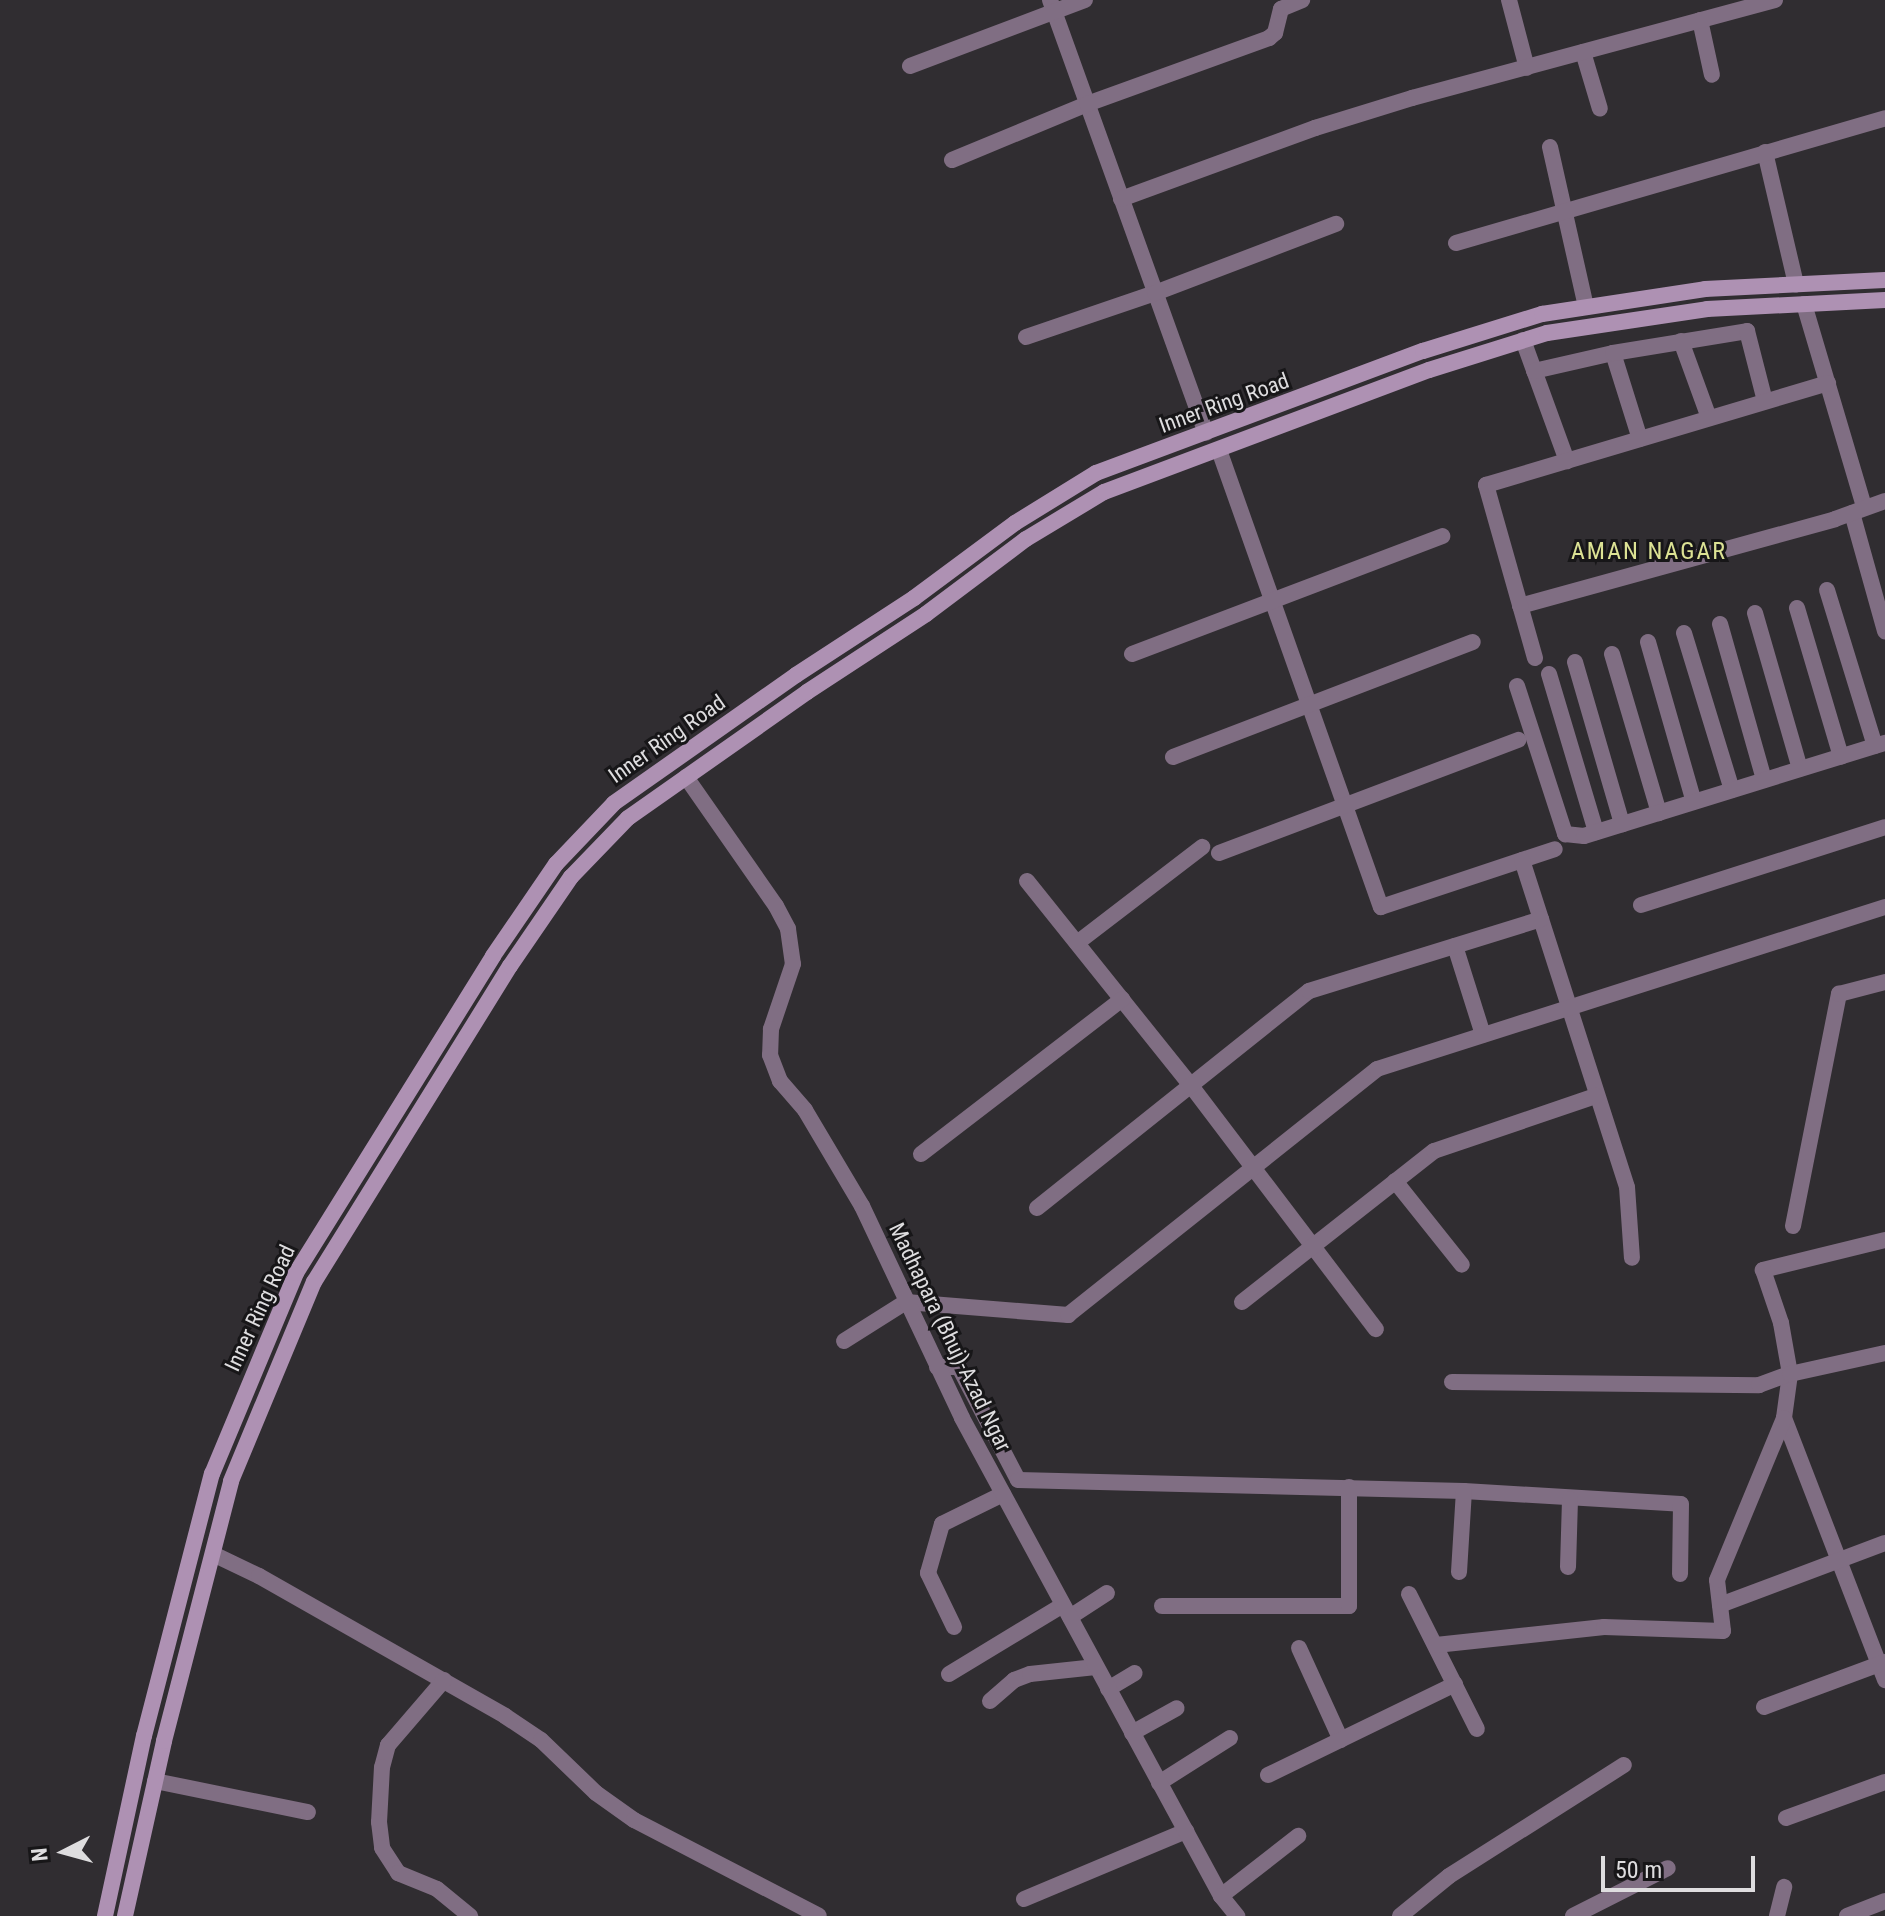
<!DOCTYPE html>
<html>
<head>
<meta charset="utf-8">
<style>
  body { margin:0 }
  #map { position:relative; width:1885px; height:1916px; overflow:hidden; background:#302d31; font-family:"Roboto Condensed",sans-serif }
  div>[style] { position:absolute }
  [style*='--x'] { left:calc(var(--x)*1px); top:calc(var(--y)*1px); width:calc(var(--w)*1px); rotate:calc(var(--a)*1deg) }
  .minor>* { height:16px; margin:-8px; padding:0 8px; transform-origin:8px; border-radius:8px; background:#806e83 }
  .tertiary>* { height:16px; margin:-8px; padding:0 8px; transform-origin:8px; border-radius:8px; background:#806e83 }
  .secondary>* { height:16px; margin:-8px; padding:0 8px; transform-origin:8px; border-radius:8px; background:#ae91b3 }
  span { translate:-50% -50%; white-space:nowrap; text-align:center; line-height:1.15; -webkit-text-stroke:6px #171618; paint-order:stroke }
  .street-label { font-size:22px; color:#dedddf }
  .neighbourhood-label { font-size:24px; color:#dce294; letter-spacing:2px }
  .north { position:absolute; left:24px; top:1812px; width:80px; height:80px; -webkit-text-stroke:6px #171618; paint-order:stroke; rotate:264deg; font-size:22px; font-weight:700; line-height:32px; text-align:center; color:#dedddf }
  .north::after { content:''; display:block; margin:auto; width:28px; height:36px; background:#dedddf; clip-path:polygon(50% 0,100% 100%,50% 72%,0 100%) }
  .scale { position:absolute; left:1601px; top:1856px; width:154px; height:36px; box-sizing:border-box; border:4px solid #dedddf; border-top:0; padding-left:10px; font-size:24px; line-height:28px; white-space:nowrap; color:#dedddf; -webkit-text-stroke:6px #171618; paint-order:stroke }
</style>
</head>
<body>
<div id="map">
  <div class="minor">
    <i style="--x:1050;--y:0;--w:460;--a:70.2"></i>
    <i style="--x:1509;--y:0;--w:70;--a:75.2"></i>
    <i style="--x:1700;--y:20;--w:56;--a:77.7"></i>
    <i style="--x:1583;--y:52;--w:59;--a:73.4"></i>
    <i style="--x:910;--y:66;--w:187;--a:-20.7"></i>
    <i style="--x:1550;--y:147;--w:164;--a:77.3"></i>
    <i style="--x:1765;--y:152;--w:136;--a:76.8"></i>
    <i style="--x:952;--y:160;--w:146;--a:-22.5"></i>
    <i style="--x:1087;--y:104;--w:194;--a:-19.9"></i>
    <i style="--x:1269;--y:38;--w:8;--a:-40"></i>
    <i style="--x:1275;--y:33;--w:25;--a:-76"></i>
    <i style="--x:1281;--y:9;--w:23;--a:-23"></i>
    <i style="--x:1121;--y:199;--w:207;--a:-20.1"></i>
    <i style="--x:1315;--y:128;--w:102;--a:-17.2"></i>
    <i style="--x:1412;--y:98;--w:376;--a:-15.1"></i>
    <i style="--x:1456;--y:243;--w:447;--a:-16.2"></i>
    <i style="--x:1804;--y:304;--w:212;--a:73.5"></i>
    <i style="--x:1026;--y:337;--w:136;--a:-18.8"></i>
    <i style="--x:1155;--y:293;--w:194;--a:-20.9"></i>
    <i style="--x:1523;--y:340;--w:129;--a:70"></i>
    <i style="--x:1681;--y:341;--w:82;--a:70"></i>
    <i style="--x:1613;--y:353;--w:90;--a:72.6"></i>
    <i style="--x:1534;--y:371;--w:81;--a:-12.8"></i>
    <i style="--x:1613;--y:353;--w:136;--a:-9.3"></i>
    <i style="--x:1747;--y:331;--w:72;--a:75.6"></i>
    <i style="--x:1219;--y:450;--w:485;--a:70.5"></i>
    <i style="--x:1381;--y:907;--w:183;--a:-18.4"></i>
    <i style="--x:1852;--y:513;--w:123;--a:74.4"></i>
    <i style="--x:1827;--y:590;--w:163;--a:72.9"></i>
    <i style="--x:1520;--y:606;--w:327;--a:-15.4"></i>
    <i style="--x:1835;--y:519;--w:53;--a:-19.8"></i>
    <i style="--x:1797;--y:608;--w:155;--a:73.5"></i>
    <i style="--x:1755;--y:613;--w:162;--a:73.9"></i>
    <i style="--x:1720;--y:624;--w:162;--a:74.2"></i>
    <i style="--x:1684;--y:633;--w:164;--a:73"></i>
    <i style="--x:1648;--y:642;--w:166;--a:74"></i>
    <i style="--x:1132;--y:654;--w:332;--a:-20.8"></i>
    <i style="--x:1612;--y:654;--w:166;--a:73.5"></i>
    <i style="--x:1535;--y:658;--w:180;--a:-105.8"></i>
    <i style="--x:1486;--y:485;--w:357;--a:-16.6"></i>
    <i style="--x:1575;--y:662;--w:169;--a:73.8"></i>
    <i style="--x:1549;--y:674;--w:165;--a:73.4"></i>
    <i style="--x:1517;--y:686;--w:156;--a:72"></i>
    <i style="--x:1565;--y:834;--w:19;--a:6"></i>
    <i style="--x:1584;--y:836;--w:315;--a:-17.2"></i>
    <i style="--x:1173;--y:757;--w:321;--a:-21"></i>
    <i style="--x:1219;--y:853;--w:320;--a:-20.7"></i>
    <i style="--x:1522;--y:860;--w:343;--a:72.2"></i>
    <i style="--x:1627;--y:1187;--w:71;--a:86"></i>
    <i style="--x:1027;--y:881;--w:264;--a:51.3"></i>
    <i style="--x:1192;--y:1087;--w:304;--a:52.8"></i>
    <i style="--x:1641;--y:905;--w:256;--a:-17.7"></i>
    <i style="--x:1077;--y:943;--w:158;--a:-37.5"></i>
    <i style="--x:1455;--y:946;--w:93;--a:72.5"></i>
    <i style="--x:921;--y:1154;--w:254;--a:-37.6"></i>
    <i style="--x:1395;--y:1181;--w:107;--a:51.4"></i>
    <i style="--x:1037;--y:1208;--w:348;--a:-38.6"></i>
    <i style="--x:1309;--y:991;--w:243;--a:-17.2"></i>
    <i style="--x:1793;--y:1226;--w:237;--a:-78.8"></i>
    <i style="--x:1839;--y:994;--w:48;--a:-14.6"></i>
    <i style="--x:1885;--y:1240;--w:126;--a:166.2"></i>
    <i style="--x:1763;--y:1270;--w:56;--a:71.2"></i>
    <i style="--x:1781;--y:1323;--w:52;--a:80"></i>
    <i style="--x:1790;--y:1374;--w:44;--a:97.8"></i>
    <i style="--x:1784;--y:1418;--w:281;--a:68.9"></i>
    <i style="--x:1242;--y:1302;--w:244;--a:-38.2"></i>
    <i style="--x:1434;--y:1151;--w:171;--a:-18.8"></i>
    <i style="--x:844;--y:1341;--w:73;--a:-32.2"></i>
    <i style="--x:906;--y:1302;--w:163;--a:4.6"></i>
    <i style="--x:1068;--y:1315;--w:395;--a:-38.5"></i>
    <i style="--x:1377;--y:1069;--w:533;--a:-17.69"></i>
    <i style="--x:937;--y:1367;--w:22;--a:0"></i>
    <i style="--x:959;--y:1367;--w:127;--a:62.4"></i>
    <i style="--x:1018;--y:1480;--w:446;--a:1.4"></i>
    <i style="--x:1464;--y:1491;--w:217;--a:3.4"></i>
    <i style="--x:1681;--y:1504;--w:70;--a:90.8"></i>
    <i style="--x:1452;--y:1382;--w:307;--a:0.6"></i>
    <i style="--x:1759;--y:1385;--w:33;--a:-20"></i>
    <i style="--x:1790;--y:1374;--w:97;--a:-12.5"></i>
    <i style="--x:213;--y:1554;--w:51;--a:25.6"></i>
    <i style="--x:259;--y:1576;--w:283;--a:29.6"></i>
    <i style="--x:505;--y:1716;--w:43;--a:33.7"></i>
    <i style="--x:541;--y:1740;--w:76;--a:43.9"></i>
    <i style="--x:596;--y:1793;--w:47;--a:35.4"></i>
    <i style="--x:634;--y:1820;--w:208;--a:27.4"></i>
    <i style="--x:1568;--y:1567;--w:68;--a:-88.3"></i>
    <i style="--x:1459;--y:1572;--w:81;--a:-86.5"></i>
    <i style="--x:1409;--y:1594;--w:151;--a:63.3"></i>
    <i style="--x:1720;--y:1605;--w:176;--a:-20.6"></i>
    <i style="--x:1162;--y:1606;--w:187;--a:0"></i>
    <i style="--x:1349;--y:1606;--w:119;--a:-90"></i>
    <i style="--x:1070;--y:1617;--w:44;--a:-33"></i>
    <i style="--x:954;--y:1627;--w:60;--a:-115.7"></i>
    <i style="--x:928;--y:1573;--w:51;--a:-74.1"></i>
    <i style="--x:942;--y:1524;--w:68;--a:-26.2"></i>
    <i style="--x:1436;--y:1645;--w:169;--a:-6.1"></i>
    <i style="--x:1604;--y:1627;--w:119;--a:1.9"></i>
    <i style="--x:1723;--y:1631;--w:51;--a:-96.7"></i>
    <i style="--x:1717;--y:1580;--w:175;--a:-67.5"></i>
    <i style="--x:1299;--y:1648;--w:101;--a:65.5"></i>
    <i style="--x:949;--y:1674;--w:133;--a:-31.2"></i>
    <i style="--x:444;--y:1680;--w:86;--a:130.7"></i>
    <i style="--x:388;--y:1745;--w:23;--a:105"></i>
    <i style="--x:382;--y:1767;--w:55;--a:93.1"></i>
    <i style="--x:379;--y:1822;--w:26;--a:83"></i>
    <i style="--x:382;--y:1848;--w:30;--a:57"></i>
    <i style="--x:398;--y:1873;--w:42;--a:22.3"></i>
    <i style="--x:437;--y:1889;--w:43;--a:39.3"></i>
    <i style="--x:1108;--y:1689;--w:31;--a:-31"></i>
    <i style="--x:990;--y:1701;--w:32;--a:-41"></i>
    <i style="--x:1014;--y:1680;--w:17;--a:-21"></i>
    <i style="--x:1030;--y:1674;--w:66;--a:-6.1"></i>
    <i style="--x:1764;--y:1707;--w:129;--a:-20.4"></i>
    <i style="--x:1132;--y:1733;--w:51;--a:-29.1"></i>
    <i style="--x:1268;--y:1775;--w:208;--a:-25.9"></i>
    <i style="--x:155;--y:1781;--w:156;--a:11.5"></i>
    <i style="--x:1159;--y:1783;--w:84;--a:-32.4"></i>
    <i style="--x:1786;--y:1818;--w:105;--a:-20"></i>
    <i style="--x:1221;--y:1896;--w:98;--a:-37.9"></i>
    <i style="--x:1024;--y:1899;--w:176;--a:-22.8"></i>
    <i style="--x:1400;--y:1916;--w:63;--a:-39.2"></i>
    <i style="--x:1449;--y:1876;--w:207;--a:-32.4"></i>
    <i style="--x:1573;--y:1916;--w:106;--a:-26.8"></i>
    <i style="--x:1777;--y:1916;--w:30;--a:-76"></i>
    <i style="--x:1847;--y:1916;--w:41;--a:-21.5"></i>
  </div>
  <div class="tertiary">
    <i style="--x:686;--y:777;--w:157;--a:55.1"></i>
    <i style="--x:776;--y:906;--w:26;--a:62"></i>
    <i style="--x:788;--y:929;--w:35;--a:82"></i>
    <i style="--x:793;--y:964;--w:69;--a:108.7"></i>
    <i style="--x:771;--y:1029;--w:26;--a:92"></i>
    <i style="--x:770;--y:1055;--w:28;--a:69"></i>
    <i style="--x:780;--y:1081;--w:38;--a:49"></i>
    <i style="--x:805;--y:1110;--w:112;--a:59.3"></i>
    <i style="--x:862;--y:1206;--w:234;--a:64.7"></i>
    <i style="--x:962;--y:1418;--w:544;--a:61.55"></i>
    <i style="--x:1221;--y:1896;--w:26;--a:51"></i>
  </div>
  <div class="secondary">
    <i style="--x:105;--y:1916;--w:184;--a:-77.8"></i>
    <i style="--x:144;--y:1736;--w:271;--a:-75.5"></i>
    <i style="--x:212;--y:1474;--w:218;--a:-67.3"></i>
    <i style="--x:296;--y:1273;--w:373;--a:-58.1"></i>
    <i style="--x:493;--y:956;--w:112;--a:-55.6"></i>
    <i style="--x:556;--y:864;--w:84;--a:-46.4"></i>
    <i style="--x:614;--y:803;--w:223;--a:-35.1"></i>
    <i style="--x:796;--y:675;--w:141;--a:-33.1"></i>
    <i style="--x:914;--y:598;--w:126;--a:-36.6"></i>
    <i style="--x:1015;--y:523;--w:95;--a:-31.7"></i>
    <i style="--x:1096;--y:473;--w:349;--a:-20.5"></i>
    <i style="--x:1423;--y:351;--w:125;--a:-17.3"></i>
    <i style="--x:1542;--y:314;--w:165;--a:-8.7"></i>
    <i style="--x:1705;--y:289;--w:180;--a:-2.9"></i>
    <i style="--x:125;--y:1916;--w:179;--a:-77.4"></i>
    <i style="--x:164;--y:1741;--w:268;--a:-75.5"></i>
    <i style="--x:231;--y:1481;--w:216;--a:-67.4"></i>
    <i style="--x:314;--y:1282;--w:372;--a:-58.2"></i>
    <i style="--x:510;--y:966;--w:108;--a:-55.6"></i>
    <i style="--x:571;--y:877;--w:82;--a:-46"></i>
    <i style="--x:628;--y:818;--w:219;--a:-35.1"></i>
    <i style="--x:807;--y:692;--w:142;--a:-33.2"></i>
    <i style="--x:926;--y:614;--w:125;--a:-36.9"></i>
    <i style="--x:1026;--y:539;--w:91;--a:-31.1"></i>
    <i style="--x:1104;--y:492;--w:347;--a:-20.6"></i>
    <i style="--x:1429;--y:370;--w:124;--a:-17.4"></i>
    <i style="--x:1547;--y:333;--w:162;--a:-8.5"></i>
    <i style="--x:1707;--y:309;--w:178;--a:-2.9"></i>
  </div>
  <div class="street-label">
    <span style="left:1224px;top:403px;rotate:-20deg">Inner Ring Road</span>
    <span style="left:667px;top:739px;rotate:-35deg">Inner Ring Road</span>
    <span style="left:260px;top:1308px;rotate:-65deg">Inner Ring Road</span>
    <span style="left:950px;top:1337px;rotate:64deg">Madhapara (Bhuj)-Azad Ngar</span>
  </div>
  <div class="neighbourhood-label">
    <span style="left:1649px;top:552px">AMAN NAGAR</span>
  </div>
  <div class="north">N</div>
  <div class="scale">50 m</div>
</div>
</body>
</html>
